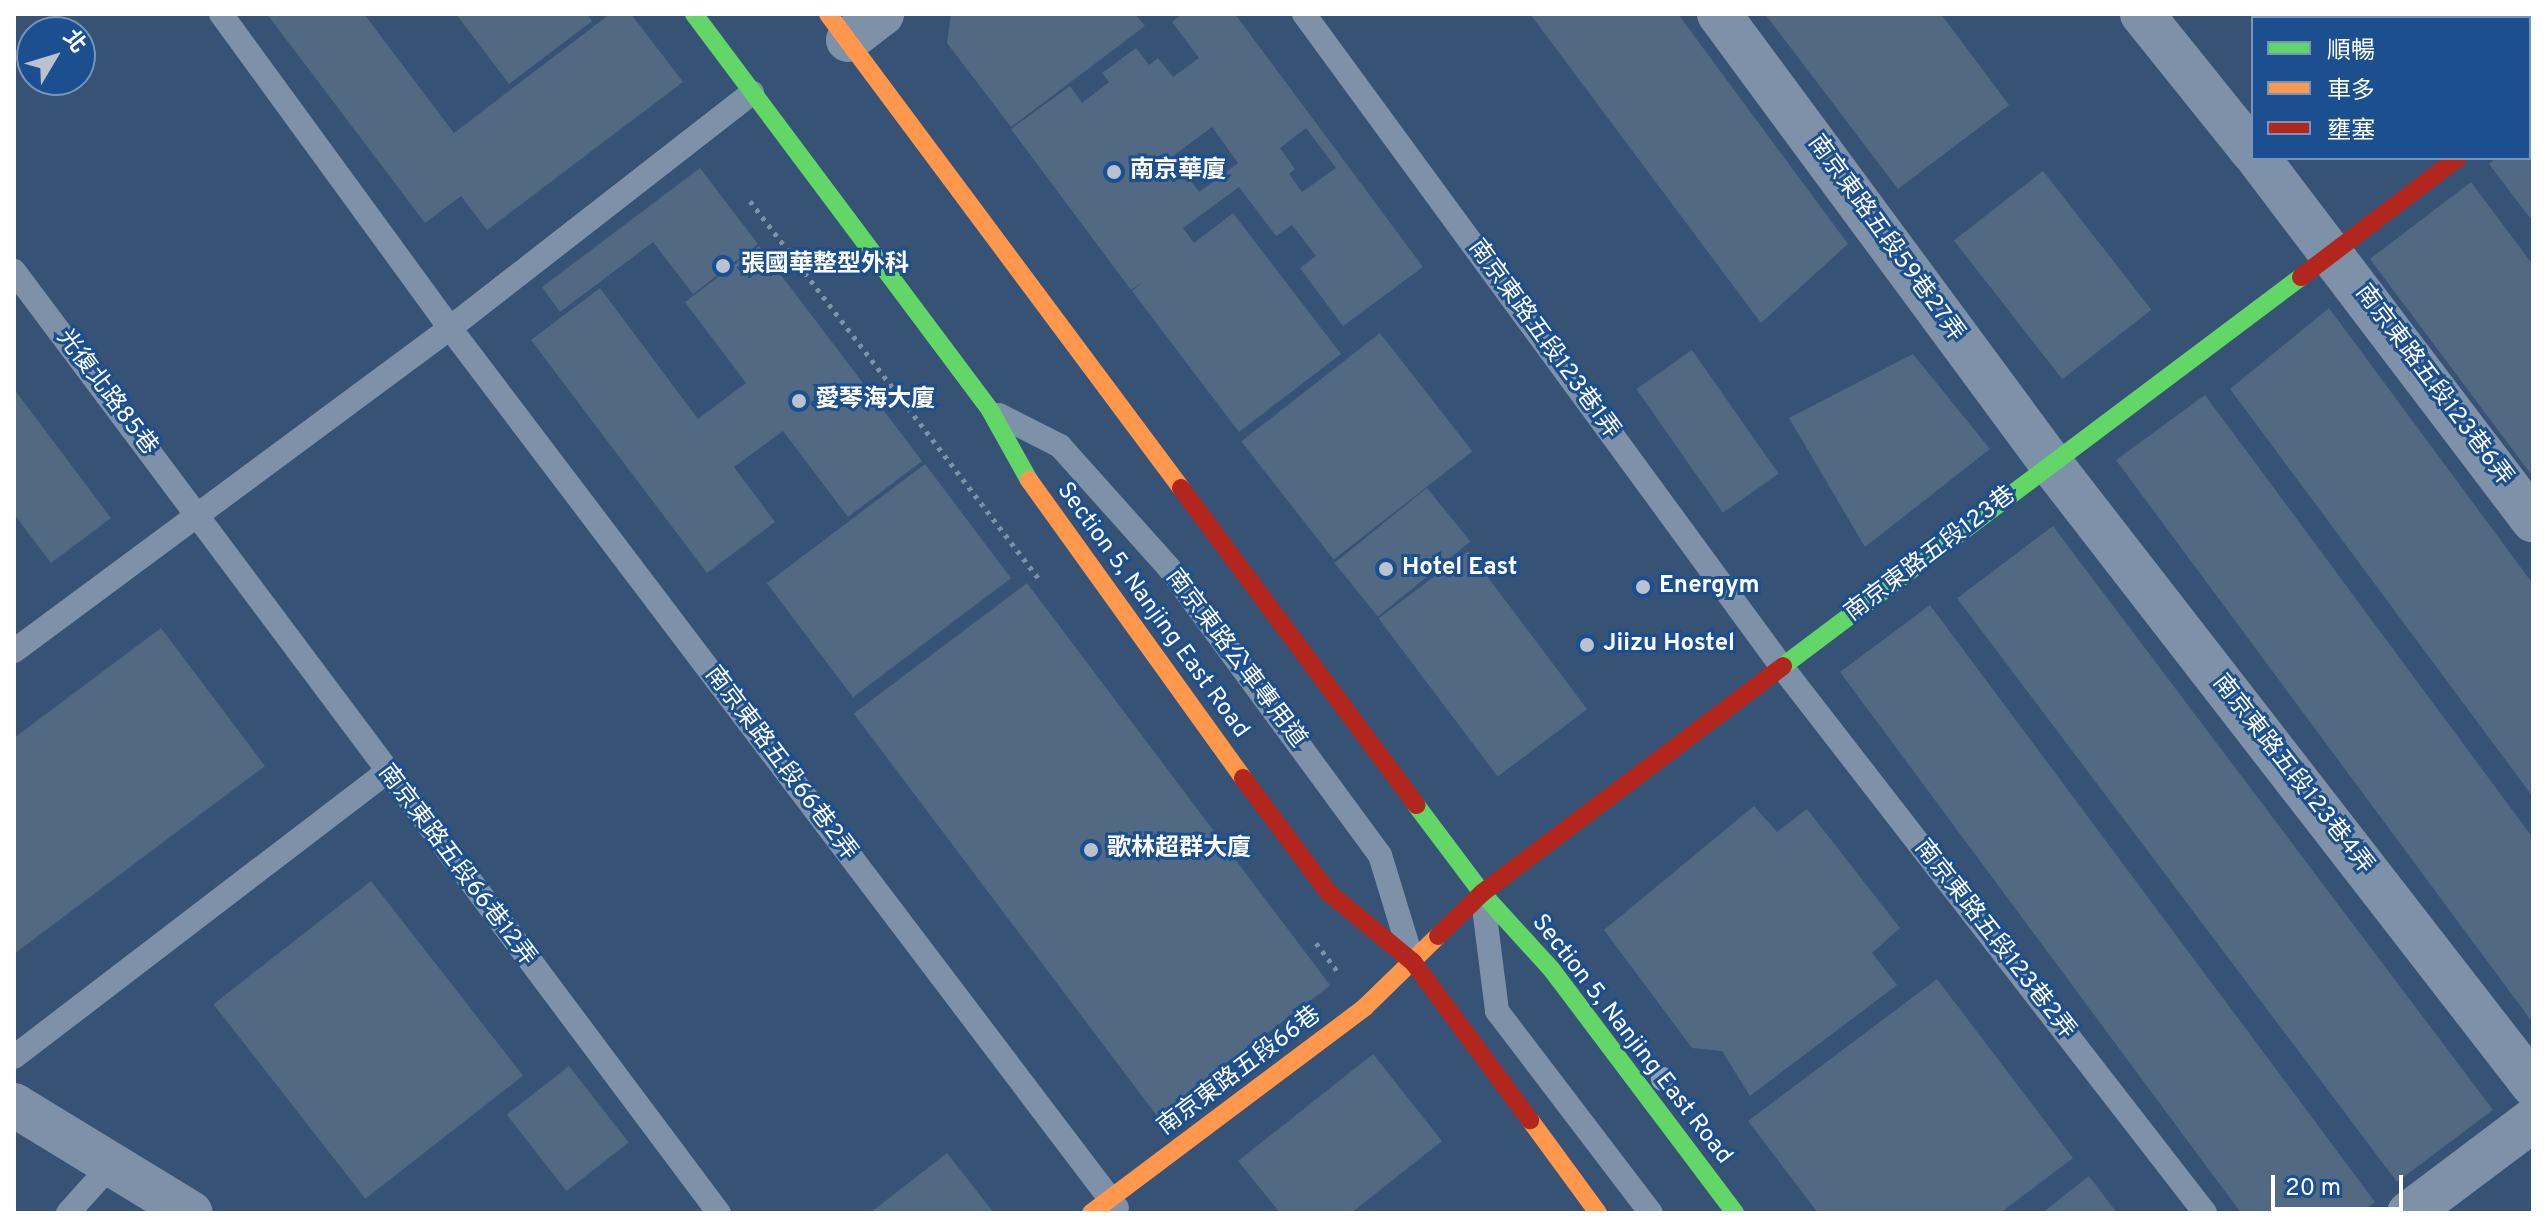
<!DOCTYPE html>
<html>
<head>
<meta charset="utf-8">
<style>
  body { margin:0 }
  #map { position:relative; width:2547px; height:1227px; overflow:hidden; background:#365274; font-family:Overpass,"Noto Sans TC",sans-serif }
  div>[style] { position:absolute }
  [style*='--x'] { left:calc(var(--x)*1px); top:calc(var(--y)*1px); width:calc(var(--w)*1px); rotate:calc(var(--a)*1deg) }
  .building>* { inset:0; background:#526984; transform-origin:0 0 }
  .path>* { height:5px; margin-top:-2.5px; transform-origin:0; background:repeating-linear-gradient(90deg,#7d92a8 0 4px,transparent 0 10px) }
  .lane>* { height:24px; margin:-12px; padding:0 12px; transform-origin:12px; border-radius:12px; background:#7d92a8 }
  .street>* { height:44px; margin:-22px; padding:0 22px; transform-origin:22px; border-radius:22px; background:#7d92a8 }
  .fast>* { height:18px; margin:-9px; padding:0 9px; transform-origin:9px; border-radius:9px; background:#63d668 }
  .slow>* { height:18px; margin:-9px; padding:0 9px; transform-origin:9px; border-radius:9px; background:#ff974d }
  .jam>* { height:18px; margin:-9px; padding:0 9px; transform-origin:9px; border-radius:9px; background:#b3261e }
  .trees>* { width:24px; height:24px; margin:-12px; border-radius:50%; background:#8aa2be }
  .dots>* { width:22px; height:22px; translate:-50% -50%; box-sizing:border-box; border:4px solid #1b4f8f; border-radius:50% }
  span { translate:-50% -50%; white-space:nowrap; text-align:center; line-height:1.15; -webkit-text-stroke:6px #1b4f8f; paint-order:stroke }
  .poi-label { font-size:24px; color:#fff; font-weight:700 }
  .left { translate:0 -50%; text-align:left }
  .street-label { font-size:24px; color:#fff }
  .frame { position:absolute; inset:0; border:16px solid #fff; pointer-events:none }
  .legend { position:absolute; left:2251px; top:16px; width:280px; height:144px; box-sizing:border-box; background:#1b4f8f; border:2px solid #7695bc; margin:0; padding:10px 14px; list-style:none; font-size:24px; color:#fff }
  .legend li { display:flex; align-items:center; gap:16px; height:40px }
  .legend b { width:40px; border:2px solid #7695bc }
  .north { position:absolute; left:16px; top:16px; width:80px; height:80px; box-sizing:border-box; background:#1b4f8f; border:2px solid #7695bc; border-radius:50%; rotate:52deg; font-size:22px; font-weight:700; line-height:32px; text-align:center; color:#fff }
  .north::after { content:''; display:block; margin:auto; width:28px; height:36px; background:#b9c2ce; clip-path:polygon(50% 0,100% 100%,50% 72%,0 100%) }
  .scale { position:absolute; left:2271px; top:1175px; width:132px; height:36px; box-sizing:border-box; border:4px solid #fff; border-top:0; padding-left:10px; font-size:24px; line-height:28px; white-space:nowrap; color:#fff; -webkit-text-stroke:6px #1b4f8f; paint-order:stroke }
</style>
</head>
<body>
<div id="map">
  <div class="building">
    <i style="clip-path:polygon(267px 14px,364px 14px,454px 133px,610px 14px,631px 14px,683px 82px,487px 230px,461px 196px,425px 223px)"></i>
    <i style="clip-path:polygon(456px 14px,587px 14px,592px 21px,509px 84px)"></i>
    <i style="clip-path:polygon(951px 14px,1135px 14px,1145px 26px,1011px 127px,947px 43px)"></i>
    <i style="clip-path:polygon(evenodd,1182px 14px,1235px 14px,1423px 267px,1343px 326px,1300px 268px,1316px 256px,1292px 225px,1276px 236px,1239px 187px,1183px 228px,1194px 243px,1233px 213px,1341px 354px,1239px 432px,1132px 291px,1144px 281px,1131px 290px,1011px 129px,1070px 86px,1082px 103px,1109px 82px,1102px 73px,1136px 48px,1149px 65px,1158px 58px,1173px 77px,1199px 58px,1172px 22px,1182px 14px,1212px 127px,1238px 163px,1199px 192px,1173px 156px,1212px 127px,1182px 14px,1306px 128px,1336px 168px,1302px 192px,1289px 174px,1295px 169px,1280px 148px,1306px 128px)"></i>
    <i style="clip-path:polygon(1530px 14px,1678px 14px,1848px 244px,1761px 323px)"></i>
    <i style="clip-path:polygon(1765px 14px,1941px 14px,2009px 105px,1898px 189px)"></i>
    <i style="clip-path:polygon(2533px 130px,2533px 222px,2489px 164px,2496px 158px,2529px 158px)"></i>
    <i style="clip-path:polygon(700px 168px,758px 244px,693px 294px,653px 242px,560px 312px,542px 287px)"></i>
    <i style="left:2043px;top:171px;width:176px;height:113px;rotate:52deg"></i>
    <i style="clip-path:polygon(2471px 182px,2533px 265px,2533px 477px,2370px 259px)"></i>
    <i style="clip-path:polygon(759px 246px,922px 461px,848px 517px,783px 431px,734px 467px,775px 522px,707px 573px,531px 340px,600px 288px,698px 419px,746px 383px,685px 302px)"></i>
    <i style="clip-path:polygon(2329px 308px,2533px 584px,2533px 797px,2230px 389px)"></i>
    <i style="left:1380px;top:333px;width:150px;height:176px;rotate:52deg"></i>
    <i style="left:1692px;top:350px;width:151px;height:68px;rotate:55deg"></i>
    <i style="clip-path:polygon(1913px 354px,1990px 449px,1865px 547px,1789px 418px)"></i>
    <i style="clip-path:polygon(14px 389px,111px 518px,51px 563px,14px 514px)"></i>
    <i style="clip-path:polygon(2205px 395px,2533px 838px,2533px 1023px,2116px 460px)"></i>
    <i style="left:925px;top:464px;width:143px;height:198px;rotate:53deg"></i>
    <i style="left:1427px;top:488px;width:69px;height:119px;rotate:51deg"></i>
    <i style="left:2053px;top:526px;width:731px;height:120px;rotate:53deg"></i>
    <i style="left:1468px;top:551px;width:198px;height:112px;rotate:53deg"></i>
    <i style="left:1027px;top:583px;width:504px;height:217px;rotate:53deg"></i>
    <i style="clip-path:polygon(1930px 605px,2375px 1202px,2361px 1213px,2241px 1213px,1840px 672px)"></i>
    <i style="clip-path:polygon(161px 628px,265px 766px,14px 954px,14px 738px)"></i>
    <i style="clip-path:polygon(1754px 806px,1777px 832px,1807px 809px,1900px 928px,1872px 953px,1897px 985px,1750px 1096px,1722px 1051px,1692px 1048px,1604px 930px)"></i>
    <i style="left:371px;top:881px;width:247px;height:200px;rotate:52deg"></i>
    <i style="clip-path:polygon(1937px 979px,2073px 1158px,2000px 1213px,1818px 1213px,1748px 1121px)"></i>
    <i style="clip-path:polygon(1373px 1054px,1442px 1141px,1351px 1213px,1280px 1213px,1238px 1161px)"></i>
    <i style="left:569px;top:1066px;width:97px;height:79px;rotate:52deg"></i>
    <i style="clip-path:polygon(947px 1153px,994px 1213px,870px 1213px)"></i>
    <i style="clip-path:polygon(2089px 1176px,2117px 1213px,2042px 1213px)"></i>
  </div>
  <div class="path">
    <i style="--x:2298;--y:14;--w:5;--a:53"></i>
    <i style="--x:750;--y:201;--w:479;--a:52.6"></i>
    <i style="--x:1316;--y:943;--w:38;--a:53"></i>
  </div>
  <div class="lane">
    <i style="--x:221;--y:14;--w:389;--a:53.9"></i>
    <i style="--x:450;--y:328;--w:1104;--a:52.84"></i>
    <i style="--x:1304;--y:14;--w:809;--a:53.8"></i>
    <i style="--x:1782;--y:667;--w:691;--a:52.23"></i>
    <i style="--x:14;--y:271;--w:1177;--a:53.19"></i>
    <i style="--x:999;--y:415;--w:68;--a:26.9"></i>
    <i style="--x:1060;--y:446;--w:164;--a:48.2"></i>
    <i style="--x:1169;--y:568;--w:356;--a:53.7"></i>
    <i style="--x:1380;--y:855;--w:102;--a:73"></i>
    <i style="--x:14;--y:651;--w:543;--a:-36.53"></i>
    <i style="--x:450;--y:328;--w:383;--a:-37.9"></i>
    <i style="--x:1483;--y:900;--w:112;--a:82.8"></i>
    <i style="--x:1497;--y:1011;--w:254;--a:52.7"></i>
    <i style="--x:14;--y:1057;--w:468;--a:-37.4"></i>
    <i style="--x:68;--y:1213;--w:64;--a:-48.1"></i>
  </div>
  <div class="street">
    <i style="--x:1719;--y:14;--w:561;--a:53.56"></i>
    <i style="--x:2052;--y:465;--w:785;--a:52.2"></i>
    <i style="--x:2142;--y:14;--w:177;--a:51.2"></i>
    <i style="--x:2477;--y:14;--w:5;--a:53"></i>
    <i style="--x:848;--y:40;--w:43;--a:-37.4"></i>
    <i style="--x:2529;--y:81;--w:6;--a:51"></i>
    <i style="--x:2258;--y:158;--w:455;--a:52.8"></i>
    <i style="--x:14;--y:1105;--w:207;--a:31.4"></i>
    <i style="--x:2409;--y:1213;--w:155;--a:-36.9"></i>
  </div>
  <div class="fast">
    <i style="--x:694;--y:14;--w:494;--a:53.2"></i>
    <i style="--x:990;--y:410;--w:80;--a:60.9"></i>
    <i style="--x:1783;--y:666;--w:648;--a:-36.91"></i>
    <i style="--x:1416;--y:805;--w:110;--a:53.1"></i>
    <i style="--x:1482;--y:893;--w:104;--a:47.7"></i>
    <i style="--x:1552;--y:970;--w:304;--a:53"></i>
  </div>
  <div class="slow">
    <i style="--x:828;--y:14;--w:591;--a:53.32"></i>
    <i style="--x:1029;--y:480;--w:367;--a:54.3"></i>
    <i style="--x:1530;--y:1120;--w:115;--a:53.8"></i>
    <i style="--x:1091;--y:1213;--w:343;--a:-36.9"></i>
    <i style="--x:1365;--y:1007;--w:102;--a:-44.2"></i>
  </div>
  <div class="jam">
    <i style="--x:2301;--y:277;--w:197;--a:-37.2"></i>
    <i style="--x:1181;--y:488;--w:395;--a:53.4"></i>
    <i style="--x:1243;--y:778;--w:142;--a:53.3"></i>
    <i style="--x:1328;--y:892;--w:110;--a:39.5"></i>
    <i style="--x:1413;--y:962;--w:197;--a:53.5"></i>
    <i style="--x:1438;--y:936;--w:62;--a:-44.3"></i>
    <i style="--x:1482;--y:893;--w:377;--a:-37"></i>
  </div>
  <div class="trees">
    <i style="left:1663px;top:1079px"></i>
  </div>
  <div class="dots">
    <i style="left:1114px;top:172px;background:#b9c2ce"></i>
    <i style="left:723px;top:266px;background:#b9c2ce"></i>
    <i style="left:799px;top:401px;background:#b9c2ce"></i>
    <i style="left:1386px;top:569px;background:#b9c2ce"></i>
    <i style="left:1643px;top:587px;background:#b9c2ce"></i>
    <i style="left:1587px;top:645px;background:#b9c2ce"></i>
    <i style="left:1091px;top:850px;background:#b9c2ce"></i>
  </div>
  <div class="poi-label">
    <span class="left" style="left:1130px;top:172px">南京華廈</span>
    <span class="left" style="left:741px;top:266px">張國華整型外科</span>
    <span class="left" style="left:815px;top:401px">愛琴海大廈</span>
    <span class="left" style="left:1402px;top:569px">Hotel East</span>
    <span class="left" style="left:1659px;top:587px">Energym</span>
    <span class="left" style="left:1603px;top:645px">Jiizu Hostel</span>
    <span class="left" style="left:1107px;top:850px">歌林超群大廈</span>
  </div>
  <div class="street-label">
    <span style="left:1885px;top:239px;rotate:54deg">南京東路五段59巷27弄</span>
    <span style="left:1543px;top:340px;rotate:54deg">南京東路五段123巷1弄</span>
    <span style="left:2433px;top:386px;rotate:53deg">南京東路五段123巷6弄</span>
    <span style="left:106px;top:393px;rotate:53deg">光復北路85巷</span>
    <span style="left:1931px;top:555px;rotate:-37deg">南京東路五段123巷</span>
    <span style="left:1152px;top:611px;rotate:54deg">Section 5, Nanjing East Road</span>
    <span style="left:1235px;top:659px;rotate:53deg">南京東路公車專用道</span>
    <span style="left:780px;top:764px;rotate:53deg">南京東路五段66巷2弄</span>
    <span style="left:2292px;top:775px;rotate:52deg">南京東路五段123巷4弄</span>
    <span style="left:456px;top:866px;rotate:53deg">南京東路五段66巷12弄</span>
    <span style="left:1994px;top:940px;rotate:52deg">南京東路五段123巷2弄</span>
    <span style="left:1631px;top:1040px;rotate:52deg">Section 5, Nanjing East Road</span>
    <span style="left:1240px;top:1072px;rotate:-37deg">南京東路五段66巷</span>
  </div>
  <div class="frame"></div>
  <ul class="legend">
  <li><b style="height:10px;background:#63d668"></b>順暢</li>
  <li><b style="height:10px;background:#ff974d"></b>車多</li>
  <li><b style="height:10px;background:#b3261e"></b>壅塞</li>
  </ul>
  <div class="north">北</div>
  <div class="scale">20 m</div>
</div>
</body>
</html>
